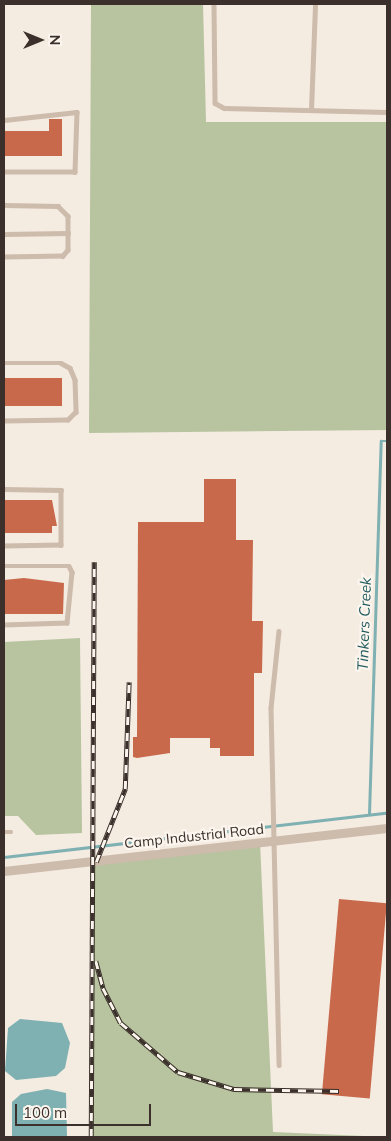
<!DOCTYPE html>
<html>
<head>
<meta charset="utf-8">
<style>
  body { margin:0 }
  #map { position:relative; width:391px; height:1141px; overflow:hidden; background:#f4ebe1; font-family:Mulish,sans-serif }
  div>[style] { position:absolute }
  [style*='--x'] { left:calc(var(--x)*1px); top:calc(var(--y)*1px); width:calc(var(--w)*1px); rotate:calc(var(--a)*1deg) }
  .green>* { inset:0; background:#b8c4a0 }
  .water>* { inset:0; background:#7fb0b2 }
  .stream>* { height:2.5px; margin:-1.25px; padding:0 1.25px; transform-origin:1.25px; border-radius:1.25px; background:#7fb0b2 }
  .building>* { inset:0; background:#c8694b; transform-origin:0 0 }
  .service>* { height:4.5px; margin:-2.25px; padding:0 2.25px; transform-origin:2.25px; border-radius:2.25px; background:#cdbbac }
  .minor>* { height:9px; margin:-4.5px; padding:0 4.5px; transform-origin:4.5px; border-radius:4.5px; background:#cdbbac }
  .rail>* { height:4.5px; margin-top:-2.25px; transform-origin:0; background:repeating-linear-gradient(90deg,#fbf5ee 0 8px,#3b302b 0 16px); box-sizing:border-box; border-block:1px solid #3b302b }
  span { translate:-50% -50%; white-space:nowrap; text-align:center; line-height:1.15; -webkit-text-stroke:4.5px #fbf5ee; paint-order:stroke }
  .street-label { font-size:14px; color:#3b302b }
  .water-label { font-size:15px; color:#1f5a5e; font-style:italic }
  .frame { position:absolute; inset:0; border:5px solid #3b302b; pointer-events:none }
  .north { position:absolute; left:15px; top:15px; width:50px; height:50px; -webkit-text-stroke:4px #fbf5ee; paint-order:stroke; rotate:90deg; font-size:14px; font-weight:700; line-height:20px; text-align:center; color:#3b302b }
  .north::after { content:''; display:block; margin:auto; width:18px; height:22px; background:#3b302b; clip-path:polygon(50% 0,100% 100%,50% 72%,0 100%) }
  .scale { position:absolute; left:15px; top:1104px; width:136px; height:22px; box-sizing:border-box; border:2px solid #3b302b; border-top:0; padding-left:6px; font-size:15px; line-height:18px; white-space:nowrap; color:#3b302b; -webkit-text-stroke:4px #fbf5ee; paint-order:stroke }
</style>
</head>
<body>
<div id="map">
  <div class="green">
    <i style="clip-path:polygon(91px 4px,203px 4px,206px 122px,387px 122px,387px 430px,89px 433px)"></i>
    <i style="clip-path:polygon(80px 638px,82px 833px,36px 835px,18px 816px,4px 816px,4px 642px)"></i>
    <i style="clip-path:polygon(260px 842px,273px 1132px,387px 1137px,91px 1137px,92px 861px)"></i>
  </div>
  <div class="water">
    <i style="clip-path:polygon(20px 1019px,62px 1023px,70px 1043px,65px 1068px,56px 1076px,16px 1080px,5px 1071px,8px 1028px)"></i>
    <i style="clip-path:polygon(47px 1089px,66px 1093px,67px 1137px,12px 1137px,12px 1102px,21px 1094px)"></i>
  </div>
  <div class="stream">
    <i style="--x:369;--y:814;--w:373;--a:-88.2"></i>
    <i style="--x:381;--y:441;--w:6;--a:0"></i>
    <i style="--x:4;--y:857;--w:386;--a:-6.6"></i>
  </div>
  <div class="building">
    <i style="clip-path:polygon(49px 119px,62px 119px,62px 156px,4px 156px,4px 131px,49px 131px)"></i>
    <i style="left:4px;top:378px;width:58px;height:28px"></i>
    <i style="clip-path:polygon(204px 479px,236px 479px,236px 540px,253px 540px,252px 621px,263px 621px,262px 673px,254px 673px,254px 756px,220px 756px,220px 748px,210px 748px,210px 738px,170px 738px,170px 753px,137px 758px,133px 757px,133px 737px,137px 737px,138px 522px,204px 522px)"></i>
    <i style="clip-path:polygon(4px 500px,52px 500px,57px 526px,52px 526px,52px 533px,4px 533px)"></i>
    <i style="clip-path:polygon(24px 578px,64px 583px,63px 614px,4px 614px,4px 580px)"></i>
    <i style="left:339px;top:899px;width:48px;height:196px;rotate:5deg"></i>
  </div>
  <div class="service">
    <i style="--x:214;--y:4;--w:99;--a:89.4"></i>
    <i style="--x:215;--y:103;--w:10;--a:29"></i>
    <i style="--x:224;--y:108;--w:163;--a:1.4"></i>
    <i style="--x:311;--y:110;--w:106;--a:-87.8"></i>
    <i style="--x:4;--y:120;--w:73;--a:-6.3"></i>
    <i style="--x:77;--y:112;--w:60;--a:91.9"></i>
    <i style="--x:75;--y:172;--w:71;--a:180"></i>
    <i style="--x:4;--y:205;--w:54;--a:1.1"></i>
    <i style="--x:58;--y:206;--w:14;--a:45"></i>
    <i style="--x:68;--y:216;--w:34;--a:90"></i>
    <i style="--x:68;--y:250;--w:8;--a:130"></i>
    <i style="--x:63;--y:256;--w:59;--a:179"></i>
    <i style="--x:4;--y:234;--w:64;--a:-0.9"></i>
    <i style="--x:4;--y:363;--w:57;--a:0"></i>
    <i style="--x:61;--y:363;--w:10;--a:29"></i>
    <i style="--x:70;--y:368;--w:13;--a:67"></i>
    <i style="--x:75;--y:380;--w:32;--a:88"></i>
    <i style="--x:76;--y:412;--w:11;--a:135"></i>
    <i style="--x:68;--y:420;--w:64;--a:179.1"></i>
    <i style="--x:4;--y:489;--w:57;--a:1"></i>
    <i style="--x:61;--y:490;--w:55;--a:90"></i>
    <i style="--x:61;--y:545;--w:57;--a:179"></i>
    <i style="--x:4;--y:566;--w:65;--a:0"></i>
    <i style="--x:69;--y:566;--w:7;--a:63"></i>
    <i style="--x:72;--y:572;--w:51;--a:95.6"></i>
    <i style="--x:67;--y:623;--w:63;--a:178.2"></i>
    <i style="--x:279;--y:631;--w:77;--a:95.9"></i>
    <i style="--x:271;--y:708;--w:357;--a:88.7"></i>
    <i style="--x:4;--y:832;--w:7;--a:0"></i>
  </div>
  <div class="minor">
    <i style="--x:4;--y:871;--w:385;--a:-6.4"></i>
  </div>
  <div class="rail">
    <i style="--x:96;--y:862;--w:79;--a:-68.3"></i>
    <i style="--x:125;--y:789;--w:107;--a:-87.9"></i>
    <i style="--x:96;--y:961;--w:28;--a:75"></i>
    <i style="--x:103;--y:988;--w:39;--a:63"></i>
    <i style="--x:121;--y:1023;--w:75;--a:40.7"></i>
    <i style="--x:178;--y:1072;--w:59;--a:16.9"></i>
    <i style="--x:234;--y:1089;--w:105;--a:1.1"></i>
    <i style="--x:91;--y:1137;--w:575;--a:-89.7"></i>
  </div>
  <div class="street-label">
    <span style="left:194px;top:836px;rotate:-6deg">Camp Industrial Road</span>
  </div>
  <div class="water-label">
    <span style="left:364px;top:624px;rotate:-88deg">Tinkers Creek</span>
  </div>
  <div class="frame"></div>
  <div class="north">N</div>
  <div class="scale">100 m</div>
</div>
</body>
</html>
